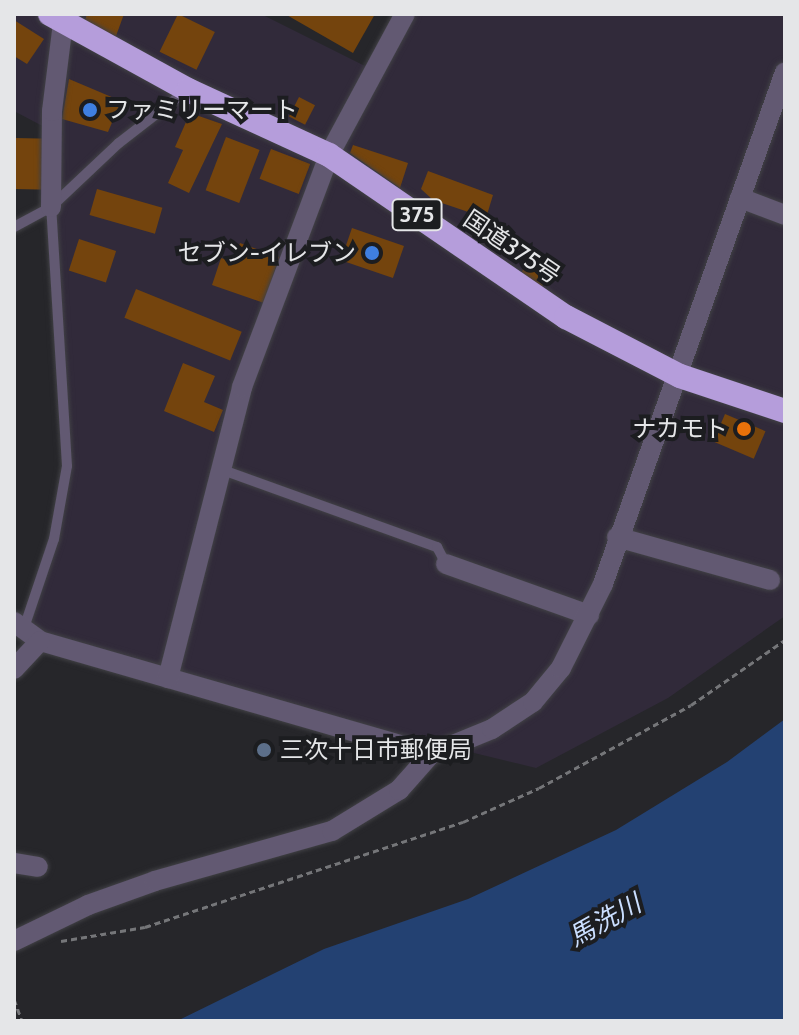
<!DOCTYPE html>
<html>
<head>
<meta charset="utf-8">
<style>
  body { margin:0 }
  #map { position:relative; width:799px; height:1035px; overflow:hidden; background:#26262a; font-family:Cabin,"Noto Sans JP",sans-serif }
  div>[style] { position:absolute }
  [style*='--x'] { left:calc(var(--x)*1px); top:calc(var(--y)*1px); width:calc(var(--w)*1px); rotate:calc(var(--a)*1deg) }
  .commercial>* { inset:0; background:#312a3a }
  .water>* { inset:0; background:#234172 }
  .building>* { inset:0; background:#74440d; transform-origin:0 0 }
  .path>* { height:3px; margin-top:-1.5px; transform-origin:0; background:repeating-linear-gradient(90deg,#757679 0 6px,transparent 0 10px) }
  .roads { filter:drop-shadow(0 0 2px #414145) drop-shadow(0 0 2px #414145) }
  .lane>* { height:10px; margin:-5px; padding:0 5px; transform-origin:5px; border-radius:5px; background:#625972 }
  .street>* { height:20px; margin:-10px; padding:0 10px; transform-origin:10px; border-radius:10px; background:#625972 }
  .highway>* { height:24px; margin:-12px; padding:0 12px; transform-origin:12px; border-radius:12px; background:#b59ddb }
  .dots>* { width:22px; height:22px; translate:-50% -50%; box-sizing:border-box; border:4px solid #1c1d20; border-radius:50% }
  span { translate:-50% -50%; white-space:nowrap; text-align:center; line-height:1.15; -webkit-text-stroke:8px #1c1d20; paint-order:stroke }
  .shield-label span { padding:2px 6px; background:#1c1d20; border:2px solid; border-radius:6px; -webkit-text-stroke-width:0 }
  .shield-label { font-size:22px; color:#e5e6e8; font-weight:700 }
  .poi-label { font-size:24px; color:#e5e6e8 }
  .left { translate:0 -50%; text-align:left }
  .right { translate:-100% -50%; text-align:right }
  .street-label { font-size:24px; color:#e5e6e8 }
  .water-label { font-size:26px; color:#cbdfff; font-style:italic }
  .frame { position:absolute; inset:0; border:16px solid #e5e6e8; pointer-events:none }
</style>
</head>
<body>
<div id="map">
  <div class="commercial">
    <i style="clip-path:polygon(14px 14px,261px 14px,371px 69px,402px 14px,785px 14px,785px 616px,668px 698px,536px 768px,78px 656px,24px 628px,64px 508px,52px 131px,14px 111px)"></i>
  </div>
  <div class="water">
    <i style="clip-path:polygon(785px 719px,785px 1021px,177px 1021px,324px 949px,468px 899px,616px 830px,727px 762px)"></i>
  </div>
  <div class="building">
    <i style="clip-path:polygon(87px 14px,124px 14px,116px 36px,84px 24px)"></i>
    <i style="left:178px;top:14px;width:41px;height:42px;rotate:26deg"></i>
    <i style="clip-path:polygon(285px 14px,375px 14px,353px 53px)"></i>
    <i style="clip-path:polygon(14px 20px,44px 39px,27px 64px,14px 56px)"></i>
    <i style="clip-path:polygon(69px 79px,121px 101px,108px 132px,62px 119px)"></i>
    <i style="left:299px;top:97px;width:18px;height:22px;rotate:27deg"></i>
    <i style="clip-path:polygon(190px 113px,222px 124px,189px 193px,168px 183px,183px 150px,175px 147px)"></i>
    <i style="left:226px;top:137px;width:36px;height:57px;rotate:21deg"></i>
    <i style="left:14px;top:138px;width:39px;height:51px;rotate:1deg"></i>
    <i style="clip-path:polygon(353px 145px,408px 163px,400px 188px,350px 153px)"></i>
    <i style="left:271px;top:149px;width:42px;height:32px;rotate:21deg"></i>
    <i style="clip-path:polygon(428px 171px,493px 195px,486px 218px,433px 200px,421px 189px)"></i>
    <i style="left:97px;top:189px;width:68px;height:27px;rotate:16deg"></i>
    <i style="left:352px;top:228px;width:55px;height:34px;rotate:19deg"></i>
    <i style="left:79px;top:239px;width:39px;height:33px;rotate:18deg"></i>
    <i style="clip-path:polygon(240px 243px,279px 257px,264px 303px,212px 285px,221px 258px,234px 262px)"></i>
    <i style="clip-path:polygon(529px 256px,551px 264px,542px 287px,520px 276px)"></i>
    <i style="left:136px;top:289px;width:114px;height:31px;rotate:22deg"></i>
    <i style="clip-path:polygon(183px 363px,215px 376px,204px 402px,223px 410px,214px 432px,164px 411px)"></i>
    <i style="left:725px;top:414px;width:44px;height:30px;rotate:23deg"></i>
  </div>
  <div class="path">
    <i style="--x:61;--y:941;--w:85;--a:-9.5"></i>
    <i style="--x:145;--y:927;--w:335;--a:-18.3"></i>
    <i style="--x:463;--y:822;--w:83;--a:-24.1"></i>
    <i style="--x:539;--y:788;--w:173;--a:-28.6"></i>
    <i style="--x:691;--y:705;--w:114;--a:-34.7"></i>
    <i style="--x:14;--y:999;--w:23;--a:70"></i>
  </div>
  <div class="roads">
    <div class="lane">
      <i style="--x:14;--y:227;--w:42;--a:-28.4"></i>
      <i style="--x:51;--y:207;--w:93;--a:-43.3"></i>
      <i style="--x:119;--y:143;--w:85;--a:-37.8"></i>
      <i style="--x:220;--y:469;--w:231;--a:19.8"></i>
      <i style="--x:437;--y:547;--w:19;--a:62"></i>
      <i style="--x:24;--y:628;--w:94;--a:-71.4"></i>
      <i style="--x:54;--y:539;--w:74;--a:-79.9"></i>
      <i style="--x:67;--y:466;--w:259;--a:-93.5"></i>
    </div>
    <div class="street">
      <i style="--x:740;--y:198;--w:48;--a:20.7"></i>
      <i style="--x:51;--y:207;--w:96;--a:-89.4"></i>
      <i style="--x:52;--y:111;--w:98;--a:-82.9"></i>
      <i style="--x:617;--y:537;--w:159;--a:15.7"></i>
      <i style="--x:446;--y:564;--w:152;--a:19.6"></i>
      <i style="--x:14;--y:622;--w:32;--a:36"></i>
      <i style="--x:40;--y:641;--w:407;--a:16.1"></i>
      <i style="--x:431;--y:754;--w:66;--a:-22.3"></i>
      <i style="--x:492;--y:729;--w:49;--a:-33.4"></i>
      <i style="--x:533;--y:702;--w:44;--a:-50.5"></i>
      <i style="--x:561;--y:668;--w:94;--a:-63.4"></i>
      <i style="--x:603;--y:584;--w:543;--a:-70.43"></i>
      <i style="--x:14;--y:669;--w:38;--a:-47"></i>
      <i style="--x:168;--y:678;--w:300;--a:-75.7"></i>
      <i style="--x:242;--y:387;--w:248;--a:-69.4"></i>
      <i style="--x:329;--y:155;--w:160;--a:-61.7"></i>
      <i style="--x:14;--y:863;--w:24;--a:9"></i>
      <i style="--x:14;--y:941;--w:82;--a:-25.9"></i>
      <i style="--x:88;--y:905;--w:71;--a:-19.7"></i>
      <i style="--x:155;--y:881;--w:184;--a:-15.8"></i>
      <i style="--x:332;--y:831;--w:79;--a:-31.5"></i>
      <i style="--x:399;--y:790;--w:48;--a:-48.4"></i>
    </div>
    <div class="highway">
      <i style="--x:50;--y:14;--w:158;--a:28.8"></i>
      <i style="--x:188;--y:90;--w:155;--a:24.7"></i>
      <i style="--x:329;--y:155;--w:287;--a:34.4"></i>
      <i style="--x:566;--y:317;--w:128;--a:27.4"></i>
      <i style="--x:680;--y:376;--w:111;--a:18.4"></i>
    </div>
  </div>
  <div class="dots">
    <i style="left:90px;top:110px;background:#3f7fe0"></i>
    <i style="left:372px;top:253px;background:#3f7fe0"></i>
    <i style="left:744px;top:429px;background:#e8710a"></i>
    <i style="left:264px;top:750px;background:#5c6f8a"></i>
  </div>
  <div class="shield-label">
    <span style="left:417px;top:215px">375</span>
  </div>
  <div class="poi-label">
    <span class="left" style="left:106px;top:110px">ファミリーマート</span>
    <span class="right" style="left:356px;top:253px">セブン-イレブン</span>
    <span class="right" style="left:728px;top:429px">ナカモト</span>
    <span class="left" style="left:280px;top:750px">三次十日市郵便局</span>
  </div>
  <div class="street-label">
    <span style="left:512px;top:247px;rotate:34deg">国道375号</span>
  </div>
  <div class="water-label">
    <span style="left:605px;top:921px;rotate:-29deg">馬洗川</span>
  </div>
  <div class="frame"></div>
</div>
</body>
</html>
